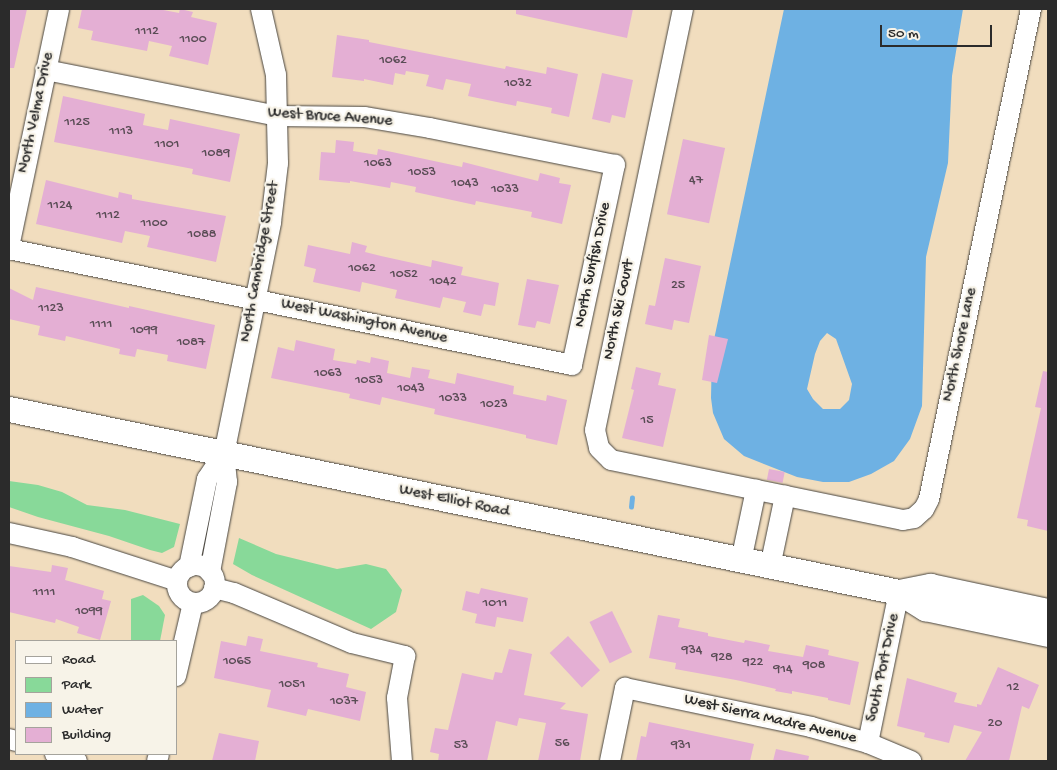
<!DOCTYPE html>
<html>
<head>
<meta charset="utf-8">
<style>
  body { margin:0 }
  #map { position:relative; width:1057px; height:770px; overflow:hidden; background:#f1ddbe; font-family:"Gochi Hand",sans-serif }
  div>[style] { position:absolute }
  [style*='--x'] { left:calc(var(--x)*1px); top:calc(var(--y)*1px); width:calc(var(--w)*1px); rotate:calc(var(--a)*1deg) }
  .green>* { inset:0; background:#88d999 }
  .water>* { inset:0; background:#6eb1e3 }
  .stream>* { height:4.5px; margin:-2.25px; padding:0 2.25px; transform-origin:2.25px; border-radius:2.25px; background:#6eb1e3 }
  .building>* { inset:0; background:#e4afd4; transform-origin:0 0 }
  .roads { filter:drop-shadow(0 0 1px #494641) drop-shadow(0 0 1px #494641) }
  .minor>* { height:20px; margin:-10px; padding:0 10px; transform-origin:10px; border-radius:10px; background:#fff }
  .minor>.ring { margin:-10px; padding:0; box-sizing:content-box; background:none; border:20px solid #fff; border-radius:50% }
  .major>* { height:25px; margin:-12.5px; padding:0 12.5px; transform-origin:12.5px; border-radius:12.5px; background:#fff }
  span { translate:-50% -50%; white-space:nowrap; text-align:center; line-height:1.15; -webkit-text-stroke:4.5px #f7f3e8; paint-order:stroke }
  .number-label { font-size:14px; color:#594c55 }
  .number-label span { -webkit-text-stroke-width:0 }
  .street-label { font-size:16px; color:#2b2b2b }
  .frame { position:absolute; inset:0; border:10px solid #2b2b2b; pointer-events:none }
  .legend { position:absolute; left:15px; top:640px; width:162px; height:115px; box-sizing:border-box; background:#f7f3e8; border:1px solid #a5a39c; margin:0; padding:6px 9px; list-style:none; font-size:15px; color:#2b2b2b }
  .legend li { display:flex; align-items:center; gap:10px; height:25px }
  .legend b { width:25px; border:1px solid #a5a39c }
  .scale { position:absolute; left:880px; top:25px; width:112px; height:22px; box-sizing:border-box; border:2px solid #2b2b2b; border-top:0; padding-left:6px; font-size:15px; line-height:18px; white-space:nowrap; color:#2b2b2b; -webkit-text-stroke:4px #f7f3e8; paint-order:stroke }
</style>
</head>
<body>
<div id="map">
  <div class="green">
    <i style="clip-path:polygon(9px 481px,38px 485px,62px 492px,87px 505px,125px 510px,180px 524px,174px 547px,162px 553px,150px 550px,109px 536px,38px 517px,9px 507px)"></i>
    <i style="clip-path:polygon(239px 538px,276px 554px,337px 569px,366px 564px,386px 569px,402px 590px,396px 612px,371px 629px,252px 575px,233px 564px)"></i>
    <i style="clip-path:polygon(143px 595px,159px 606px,165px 615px,160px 641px,131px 641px,131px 599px)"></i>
  </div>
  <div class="water">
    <i style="clip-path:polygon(evenodd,784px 9px,963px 9px,952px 76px,948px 163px,926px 257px,922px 406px,910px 439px,894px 461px,871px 474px,849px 482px,823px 482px,797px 477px,744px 456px,724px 439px,713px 413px,711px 398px,712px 349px,784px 9px,827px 333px,836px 339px,852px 384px,849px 400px,840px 409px,823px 409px,813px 399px,807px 389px,815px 354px,820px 341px,827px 333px)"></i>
  </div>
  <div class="stream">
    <i style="--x:631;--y:507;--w:9;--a:-84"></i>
  </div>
  <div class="building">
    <i style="clip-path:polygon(9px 9px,27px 9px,14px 68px,9px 68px)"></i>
    <i style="clip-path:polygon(82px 9px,158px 9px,179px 13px,180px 9px,193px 12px,191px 17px,217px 23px,208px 65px,169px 56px,172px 46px,149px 41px,147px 51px,91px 40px,93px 31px,78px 28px)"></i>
    <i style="clip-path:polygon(516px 9px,633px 9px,627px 38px,516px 14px)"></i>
    <i style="clip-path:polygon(337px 35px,369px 40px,369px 42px,505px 69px,506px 66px,546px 74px,547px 67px,578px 74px,569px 117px,551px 113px,552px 108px,517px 101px,516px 106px,468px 96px,471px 84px,446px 79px,443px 90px,426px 86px,429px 75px,406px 71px,405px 75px,395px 73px,393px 85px,364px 79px,364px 81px,332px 77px)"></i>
    <i style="clip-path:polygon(602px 73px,633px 80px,625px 118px,612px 115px,610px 123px,592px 119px)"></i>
    <i style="clip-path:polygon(63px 96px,145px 114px,143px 125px,168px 130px,170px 119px,240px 134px,230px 182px,192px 174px,193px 169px,54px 142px)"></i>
    <i style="left:683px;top:139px;width:43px;height:77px;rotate:12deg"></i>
    <i style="clip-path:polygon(336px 140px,354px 142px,353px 151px,377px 155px,378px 149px,462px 167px,463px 162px,538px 181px,540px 173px,560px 178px,559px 183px,571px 185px,562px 224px,531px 217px,532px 212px,476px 201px,475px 205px,415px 192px,416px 187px,391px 182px,390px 188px,350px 181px,350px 183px,319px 180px,321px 152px,335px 153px)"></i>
    <i style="clip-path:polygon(46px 180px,118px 198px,119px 192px,132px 195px,132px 199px,226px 216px,216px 262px,147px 247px,150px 236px,125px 231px,122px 243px,36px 224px)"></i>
    <i style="clip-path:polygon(352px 242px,367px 246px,365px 252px,381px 256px,431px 267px,432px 260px,463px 267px,461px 275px,499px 283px,495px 306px,484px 304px,481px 316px,463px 312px,466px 302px,443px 297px,440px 308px,395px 298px,397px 290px,362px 282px,360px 292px,313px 282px,316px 269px,304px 266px,308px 245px,350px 254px)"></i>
    <i style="clip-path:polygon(665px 258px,701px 266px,689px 323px,674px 320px,672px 330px,645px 324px,649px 305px,655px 306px)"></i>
    <i style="clip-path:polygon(527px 279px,559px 285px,550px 324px,537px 321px,535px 328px,518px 325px)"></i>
    <i style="clip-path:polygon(36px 287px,129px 308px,129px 306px,215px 325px,206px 369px,167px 361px,168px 355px,137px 349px,135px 357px,119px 354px,120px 349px,66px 336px,65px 341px,38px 335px,40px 326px,9px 319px,9px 288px,33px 300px)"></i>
    <i style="clip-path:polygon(709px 335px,728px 339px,717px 383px,702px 380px)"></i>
    <i style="clip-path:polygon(296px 340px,335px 349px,333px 360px,356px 364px,357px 360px,370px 363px,371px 357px,389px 361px,387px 373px,410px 378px,412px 367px,430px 370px,428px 378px,455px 384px,457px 373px,514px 386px,513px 394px,546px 401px,547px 395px,567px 400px,557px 445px,526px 438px,526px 435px,434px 414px,435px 409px,382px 397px,380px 405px,349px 398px,350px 394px,271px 378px,278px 347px,294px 351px)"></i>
    <i style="clip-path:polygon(636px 367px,661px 373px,658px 385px,676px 389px,663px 447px,622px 438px,634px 390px,631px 389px)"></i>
    <i style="clip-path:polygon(1043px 371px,1048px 372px,1048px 531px,1027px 526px,1028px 520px,1017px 518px,1041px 408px,1035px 407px)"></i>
    <i style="left:769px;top:469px;width:16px;height:11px;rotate:11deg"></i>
    <i style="clip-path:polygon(52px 565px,68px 568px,65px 580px,104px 591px,102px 599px,111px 601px,100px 640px,77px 633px,79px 627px,56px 619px,55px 623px,9px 612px,9px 566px,51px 572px)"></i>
    <i style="clip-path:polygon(481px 588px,528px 598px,523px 622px,497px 617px,495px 627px,475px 623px,477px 614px,462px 610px,466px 591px,479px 594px)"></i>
    <i style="left:612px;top:611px;width:46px;height:25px;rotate:64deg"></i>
    <i style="clip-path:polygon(658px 615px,680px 619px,678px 627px,708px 633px,708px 636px,744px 643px,745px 640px,770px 645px,768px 651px,803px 657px,806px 645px,829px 650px,828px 655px,859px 662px,850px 705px,828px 700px,828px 698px,792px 691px,792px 694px,775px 691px,776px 689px,736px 680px,675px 669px,676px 663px,649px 658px)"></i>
    <i style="clip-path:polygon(248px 636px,263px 639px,260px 651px,318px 663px,317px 667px,349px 674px,346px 687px,366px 692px,360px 721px,308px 709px,306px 716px,267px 707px,271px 690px,214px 678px,221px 641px,246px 646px)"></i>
    <i style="left:568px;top:636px;width:47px;height:25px;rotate:47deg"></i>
    <i style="clip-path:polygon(509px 649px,532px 654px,524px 695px,566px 703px,560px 709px,588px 714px,580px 761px,538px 761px,546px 723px,519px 718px,517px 726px,496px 721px,487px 761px,438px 761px,439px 754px,430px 752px,435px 728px,448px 730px,462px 673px,493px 680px,495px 672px,502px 673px)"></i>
    <i style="clip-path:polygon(998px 667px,1039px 685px,1029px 709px,1022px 706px,1009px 761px,965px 761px,982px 732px,954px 725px,949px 743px,924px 737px,925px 733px,897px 726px,907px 678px,957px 693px,954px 702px,977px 707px,977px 704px,981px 705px)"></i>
    <i style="clip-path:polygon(649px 722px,754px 744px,750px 761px,636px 761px,641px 736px,646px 737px)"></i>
    <i style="clip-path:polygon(219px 733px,259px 741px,255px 761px,212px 761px)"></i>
    <i style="clip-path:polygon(776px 749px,809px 756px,808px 761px,773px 761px)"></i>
  </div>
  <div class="roads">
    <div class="minor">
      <i style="--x:683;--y:9;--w:430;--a:101.8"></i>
      <i style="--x:595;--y:430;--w:18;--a:77"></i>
      <i style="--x:599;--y:448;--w:17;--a:45"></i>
      <i style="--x:611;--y:460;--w:298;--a:11.6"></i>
      <i style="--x:903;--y:520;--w:11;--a:-10"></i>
      <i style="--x:914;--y:518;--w:13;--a:-42"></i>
      <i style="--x:924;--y:509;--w:11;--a:-63"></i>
      <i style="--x:929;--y:499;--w:501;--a:-78.24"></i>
      <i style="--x:9;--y:247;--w:243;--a:-78.1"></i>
      <i style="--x:9;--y:249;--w:575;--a:11.64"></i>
      <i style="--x:572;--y:365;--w:205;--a:-77.9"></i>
      <i style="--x:615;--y:165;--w:189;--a:-168.7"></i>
      <i style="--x:430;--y:128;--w:67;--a:-170.5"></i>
      <i style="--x:364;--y:117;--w:86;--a:-179.3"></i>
      <i style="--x:278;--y:116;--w:237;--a:-168.8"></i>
      <i style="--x:9;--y:533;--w:65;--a:12.5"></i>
      <i style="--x:72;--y:547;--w:110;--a:17.9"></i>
      <i style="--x:741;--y:561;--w:73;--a:-78.1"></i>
      <i class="ring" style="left:177px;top:565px;width:18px;height:18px"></i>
      <i style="--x:189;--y:567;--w:90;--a:-78.4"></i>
      <i style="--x:207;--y:479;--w:30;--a:-56"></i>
      <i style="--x:770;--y:567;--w:73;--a:-78.1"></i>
      <i style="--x:210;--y:572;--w:92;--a:-79.3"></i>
      <i style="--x:227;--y:482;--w:28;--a:-96"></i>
      <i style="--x:224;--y:454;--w:237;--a:-78.5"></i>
      <i style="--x:271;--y:222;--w:59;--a:-83.2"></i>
      <i style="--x:278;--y:163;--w:88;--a:-91.3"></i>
      <i style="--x:276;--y:75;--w:68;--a:-102.8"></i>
      <i style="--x:214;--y:588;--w:21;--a:14"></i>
      <i style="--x:234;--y:593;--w:128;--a:23"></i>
      <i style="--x:352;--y:643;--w:55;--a:13.8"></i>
      <i style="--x:405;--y:656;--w:43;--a:100.8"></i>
      <i style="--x:397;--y:698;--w:63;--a:85.5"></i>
      <i style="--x:176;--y:676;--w:75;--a:-76.9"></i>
      <i style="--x:9;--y:739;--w:7;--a:16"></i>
      <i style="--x:868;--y:743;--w:154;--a:-78.4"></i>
      <i style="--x:55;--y:754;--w:23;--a:18"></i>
      <i style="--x:157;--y:761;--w:7;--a:-74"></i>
      <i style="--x:610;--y:761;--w:75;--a:-78.4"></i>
      <i style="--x:625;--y:688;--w:190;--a:11.8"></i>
      <i style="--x:811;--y:727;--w:59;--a:15.7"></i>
      <i style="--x:868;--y:743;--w:47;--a:22.7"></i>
    </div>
    <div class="major">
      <i style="--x:9;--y:409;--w:909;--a:11.62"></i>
      <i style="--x:899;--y:592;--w:31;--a:32"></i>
      <i style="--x:925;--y:608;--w:126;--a:11.9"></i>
      <i style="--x:899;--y:592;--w:32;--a:-11"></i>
      <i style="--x:930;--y:586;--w:121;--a:12"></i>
    </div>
  </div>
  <div class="number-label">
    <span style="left:147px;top:32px">1112</span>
    <span style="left:193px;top:40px">1100</span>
    <span style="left:393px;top:61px">1062</span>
    <span style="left:518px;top:84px">1032</span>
    <span style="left:77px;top:123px">1125</span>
    <span style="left:121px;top:132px">1113</span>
    <span style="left:167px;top:145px">1101</span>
    <span style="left:216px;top:154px">1089</span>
    <span style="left:378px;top:164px">1063</span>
    <span style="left:422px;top:173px">1053</span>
    <span style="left:696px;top:181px">47</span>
    <span style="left:465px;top:184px">1043</span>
    <span style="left:505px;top:190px">1033</span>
    <span style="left:60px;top:206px">1124</span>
    <span style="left:108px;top:216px">1112</span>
    <span style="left:154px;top:224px">1100</span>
    <span style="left:202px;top:235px">1088</span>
    <span style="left:362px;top:269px">1062</span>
    <span style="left:404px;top:275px">1052</span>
    <span style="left:443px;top:282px">1042</span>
    <span style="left:678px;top:286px">25</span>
    <span style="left:51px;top:309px">1123</span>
    <span style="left:101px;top:325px">1111</span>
    <span style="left:144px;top:331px">1099</span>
    <span style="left:191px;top:343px">1087</span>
    <span style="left:328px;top:374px">1063</span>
    <span style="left:369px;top:381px">1053</span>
    <span style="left:411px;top:389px">1043</span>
    <span style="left:453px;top:399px">1033</span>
    <span style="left:494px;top:405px">1023</span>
    <span style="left:647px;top:421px">15</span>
    <span style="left:44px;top:593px">1111</span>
    <span style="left:495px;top:604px">1011</span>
    <span style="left:89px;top:612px">1099</span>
    <span style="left:692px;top:651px">934</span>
    <span style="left:722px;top:658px">928</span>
    <span style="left:237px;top:662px">1065</span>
    <span style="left:753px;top:663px">922</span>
    <span style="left:814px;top:666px">908</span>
    <span style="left:783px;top:670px">914</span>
    <span style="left:292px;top:685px">1051</span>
    <span style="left:1013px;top:688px">12</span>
    <span style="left:344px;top:702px">1037</span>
    <span style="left:995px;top:724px">20</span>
    <span style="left:562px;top:744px">56</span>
    <span style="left:461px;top:746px">53</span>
    <span style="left:681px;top:746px">931</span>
  </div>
  <div class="street-label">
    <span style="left:37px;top:113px;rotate:-78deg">North Velma Drive</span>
    <span style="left:330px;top:118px;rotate:4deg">West Bruce Avenue</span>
    <span style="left:261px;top:262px;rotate:-80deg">North Cambridge Street</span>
    <span style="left:594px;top:265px;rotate:-78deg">North Sunfish Drive</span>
    <span style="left:620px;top:310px;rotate:-78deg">North Ski Court</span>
    <span style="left:364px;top:322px;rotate:12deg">West Washington Avenue</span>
    <span style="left:961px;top:345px;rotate:-78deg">North Shore Lane</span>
    <span style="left:454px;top:502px;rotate:12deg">West Elliot Road</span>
    <span style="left:884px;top:668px;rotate:-78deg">South Port Drive</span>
    <span style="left:770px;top:720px;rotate:13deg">West Sierra Madre Avenue</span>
  </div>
  <div class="frame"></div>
  <ul class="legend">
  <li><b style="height:6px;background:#fff"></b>Road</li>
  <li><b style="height:14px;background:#88d999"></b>Park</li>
  <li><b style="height:14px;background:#6eb1e3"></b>Water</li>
  <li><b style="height:14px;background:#e4afd4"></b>Building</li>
  </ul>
  <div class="scale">50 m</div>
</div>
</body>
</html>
